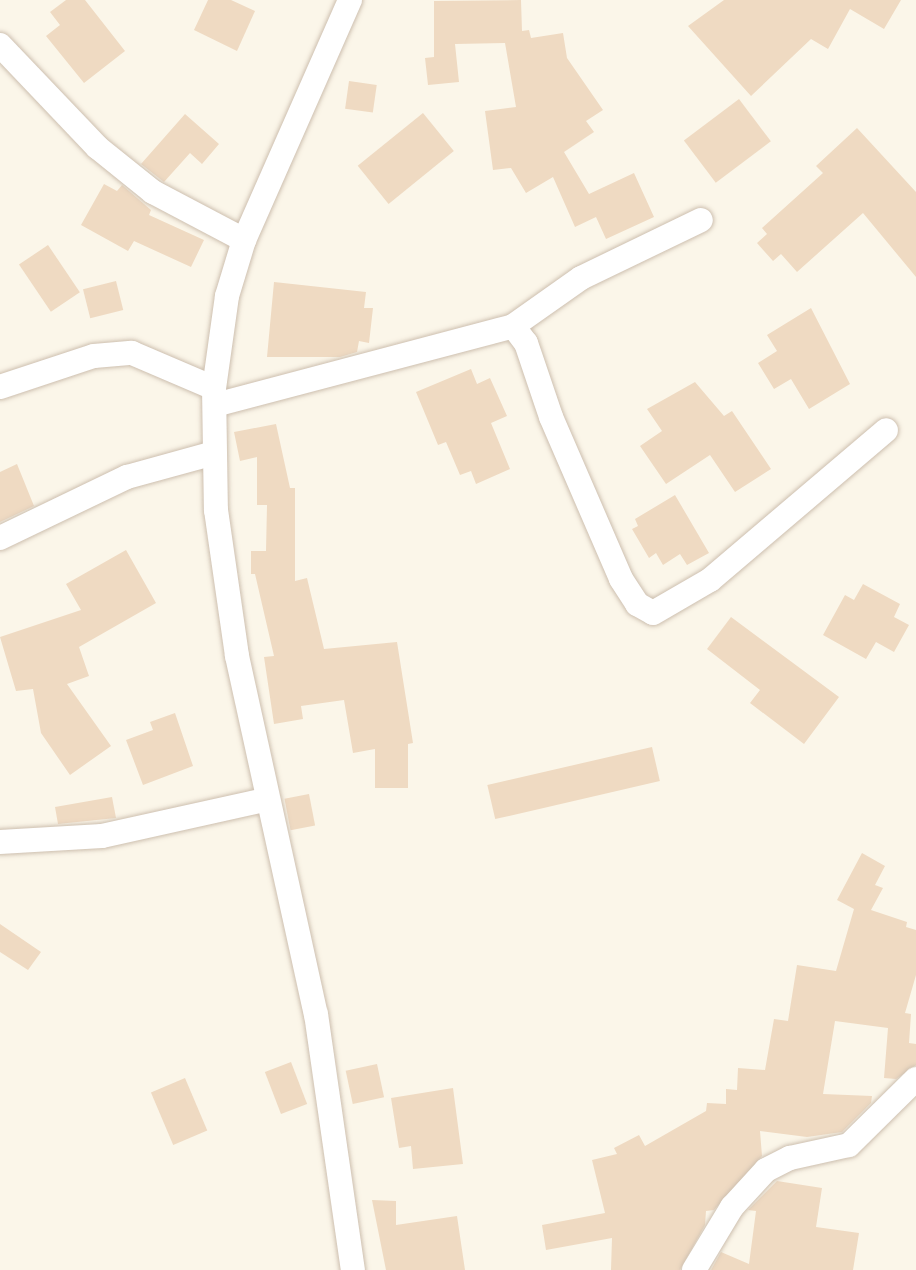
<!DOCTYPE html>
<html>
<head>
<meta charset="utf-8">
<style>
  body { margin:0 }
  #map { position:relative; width:916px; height:1270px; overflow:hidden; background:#fbf6e9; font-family:"Asap Condensed",sans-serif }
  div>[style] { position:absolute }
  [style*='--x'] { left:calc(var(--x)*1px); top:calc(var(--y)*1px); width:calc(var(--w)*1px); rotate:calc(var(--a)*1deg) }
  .building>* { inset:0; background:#efdac2; transform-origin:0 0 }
  .roads { filter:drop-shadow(0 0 2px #cdbfaf) drop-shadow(0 0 2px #cdbfaf) }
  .minor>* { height:24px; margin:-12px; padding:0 12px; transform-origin:12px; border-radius:12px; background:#fff }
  span { translate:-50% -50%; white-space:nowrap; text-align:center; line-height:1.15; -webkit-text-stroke:5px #fefaef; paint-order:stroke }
</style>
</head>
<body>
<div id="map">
  <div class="building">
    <i style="clip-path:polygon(66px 0,85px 0,125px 51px,84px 83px,46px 36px,60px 25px,50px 12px)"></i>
    <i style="clip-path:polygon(208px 0,231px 0,255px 11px,237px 51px,194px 30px)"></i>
    <i style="clip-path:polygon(521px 0,522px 31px,529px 30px,531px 38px,563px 33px,567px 58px,603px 110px,586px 121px,594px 132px,564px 152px,589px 194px,634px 173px,654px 217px,606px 239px,596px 217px,575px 227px,553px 177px,526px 193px,511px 168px,493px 170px,485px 111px,516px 107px,505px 43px,455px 44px,459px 82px,428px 85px,425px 58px,434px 57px,434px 1px)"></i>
    <i style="clip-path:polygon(724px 0,901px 0,884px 29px,850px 9px,828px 49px,811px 39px,751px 96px,688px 26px)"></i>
    <i style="left:349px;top:81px;width:28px;height:28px;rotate:8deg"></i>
    <i style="left:739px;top:99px;width:53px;height:69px;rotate:53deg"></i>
    <i style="left:423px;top:113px;width:49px;height:84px;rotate:51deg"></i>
    <i style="clip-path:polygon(185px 114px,219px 144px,202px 164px,190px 153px,164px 182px,141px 164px)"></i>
    <i style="clip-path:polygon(857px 128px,916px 192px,916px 277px,863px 213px,797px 272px,781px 254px,773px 261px,757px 243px,767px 234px,762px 228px,823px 173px,816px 166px)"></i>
    <i style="clip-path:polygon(104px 184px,117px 191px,122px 185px,151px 210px,149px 215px,204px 240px,191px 267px,134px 241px,128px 251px,81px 225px)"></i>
    <i style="left:48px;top:245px;width:57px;height:35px;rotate:56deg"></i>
    <i style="left:116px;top:281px;width:30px;height:34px;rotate:76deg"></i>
    <i style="clip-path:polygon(274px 282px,366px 292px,364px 308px,373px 308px,369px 343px,359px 341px,357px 352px,340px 357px,267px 357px)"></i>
    <i style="clip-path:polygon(811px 308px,850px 384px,809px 409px,791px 379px,774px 389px,758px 363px,777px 351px,767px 335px)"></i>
    <i style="clip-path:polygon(471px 369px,477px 384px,490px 378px,507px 416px,491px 423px,510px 469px,476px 484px,471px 471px,460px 475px,446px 442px,438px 445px,416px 392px)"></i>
    <i style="clip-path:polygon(695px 382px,724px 416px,732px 411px,771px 469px,735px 492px,710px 455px,666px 484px,640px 446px,662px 431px,647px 409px)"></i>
    <i style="clip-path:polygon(276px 424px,290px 488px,295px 488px,295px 581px,307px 578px,324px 649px,397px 642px,413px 743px,408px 744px,408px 788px,375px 788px,375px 749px,353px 753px,344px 700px,301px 706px,303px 719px,274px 724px,264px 657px,274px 656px,255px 574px,251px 574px,251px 551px,266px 551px,267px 505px,257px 505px,257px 457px,240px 461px,234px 432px)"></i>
    <i style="clip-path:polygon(17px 464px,34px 506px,0 522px,0 472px)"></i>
    <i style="clip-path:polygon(675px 495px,709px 553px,687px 565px,680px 554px,663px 565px,656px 553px,649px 558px,632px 529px,638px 526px,635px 519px)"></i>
    <i style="clip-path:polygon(126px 550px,156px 603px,79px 647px,89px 676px,67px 684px,111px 746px,70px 775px,41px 733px,33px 689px,16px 691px,0 637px,81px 610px,66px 584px)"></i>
    <i style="clip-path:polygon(863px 584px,900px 604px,894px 617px,909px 625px,894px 652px,876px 642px,866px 659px,823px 635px,845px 595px,854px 600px)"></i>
    <i style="clip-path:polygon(731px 617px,839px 697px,804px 744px,750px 703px,760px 690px,707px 649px)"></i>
    <i style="clip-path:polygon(175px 713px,193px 766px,143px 785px,126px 740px,153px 730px,150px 722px)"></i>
    <i style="left:652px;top:747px;width:35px;height:169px;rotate:77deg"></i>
    <i style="left:309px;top:794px;width:32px;height:25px;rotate:79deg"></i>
    <i style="clip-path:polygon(112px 797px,116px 818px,58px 824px,55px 807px)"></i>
    <i style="clip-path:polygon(862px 853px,885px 866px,875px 885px,883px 888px,871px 910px,907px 922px,906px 927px,916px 930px,916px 975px,905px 1013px,911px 1014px,909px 1043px,916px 1044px,916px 1065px,896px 1079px,884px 1078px,888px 1028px,835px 1021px,823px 1094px,872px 1096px,871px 1103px,842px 1132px,807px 1137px,760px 1131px,762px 1156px,714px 1210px,706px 1211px,705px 1225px,680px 1270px,611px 1270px,612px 1238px,546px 1250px,542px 1225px,605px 1213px,592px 1160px,617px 1154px,614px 1148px,639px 1135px,645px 1146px,706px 1111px,707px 1103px,726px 1104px,726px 1089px,737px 1090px,738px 1068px,765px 1070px,774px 1019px,788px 1021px,797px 965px,836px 971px,854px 909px,837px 900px)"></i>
    <i style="clip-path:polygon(0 924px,41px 952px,28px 970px,0 952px)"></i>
    <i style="left:291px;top:1062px;width:45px;height:28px;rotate:69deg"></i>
    <i style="left:377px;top:1064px;width:34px;height:32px;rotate:78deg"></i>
    <i style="left:185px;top:1078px;width:57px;height:37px;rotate:67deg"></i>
    <i style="clip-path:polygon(453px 1088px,463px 1164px,413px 1169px,411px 1146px,399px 1148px,391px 1098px)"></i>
    <i style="clip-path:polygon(777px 1181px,822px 1188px,816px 1227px,859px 1233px,853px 1270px,711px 1270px,721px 1252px,749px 1264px,756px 1211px,748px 1210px)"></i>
    <i style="clip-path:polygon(372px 1200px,396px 1201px,396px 1225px,457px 1216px,465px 1270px,386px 1270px)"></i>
  </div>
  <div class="roads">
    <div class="minor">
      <i style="--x:350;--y:0;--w:262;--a:113.8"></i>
      <i style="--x:244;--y:240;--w:59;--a:106.9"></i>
      <i style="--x:227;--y:296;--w:93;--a:98"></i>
      <i style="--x:214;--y:388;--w:122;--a:89.1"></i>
      <i style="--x:216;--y:510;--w:148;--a:81.8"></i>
      <i style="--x:237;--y:656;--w:367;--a:77.6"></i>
      <i style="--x:316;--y:1014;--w:259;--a:81.8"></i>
      <i style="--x:0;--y:45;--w:141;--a:46.4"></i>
      <i style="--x:97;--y:147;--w:72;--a:38.8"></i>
      <i style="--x:153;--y:192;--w:103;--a:27.8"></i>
      <i style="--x:513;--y:326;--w:21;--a:53"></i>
      <i style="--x:526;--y:343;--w:78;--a:71.3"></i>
      <i style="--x:551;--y:417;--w:176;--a:66.6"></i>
      <i style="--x:621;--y:579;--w:30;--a:57"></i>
      <i style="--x:637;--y:604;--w:18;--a:29"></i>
      <i style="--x:653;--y:613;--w:66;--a:-30.1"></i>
      <i style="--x:710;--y:580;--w:231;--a:-40.4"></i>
      <i style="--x:0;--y:387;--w:99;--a:-18.3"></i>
      <i style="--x:94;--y:356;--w:38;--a:-5"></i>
      <i style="--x:132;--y:353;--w:89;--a:23.1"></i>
      <i style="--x:215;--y:405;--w:308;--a:-14.8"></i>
      <i style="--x:513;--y:326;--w:83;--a:-35.2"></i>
      <i style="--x:581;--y:278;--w:133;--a:-25.8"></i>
      <i style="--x:0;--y:538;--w:141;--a:-25.7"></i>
      <i style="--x:127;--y:477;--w:90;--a:-15.4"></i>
      <i style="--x:0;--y:842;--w:102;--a:-3.4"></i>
      <i style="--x:102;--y:836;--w:167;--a:-12.5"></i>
      <i style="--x:694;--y:1270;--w:74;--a:-58.9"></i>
      <i style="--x:732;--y:1207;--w:50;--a:-47.4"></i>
      <i style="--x:766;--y:1170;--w:27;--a:-27"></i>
      <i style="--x:790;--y:1158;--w:60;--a:-12.4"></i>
      <i style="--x:849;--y:1145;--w:94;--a:-44.6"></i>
    </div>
  </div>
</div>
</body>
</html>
